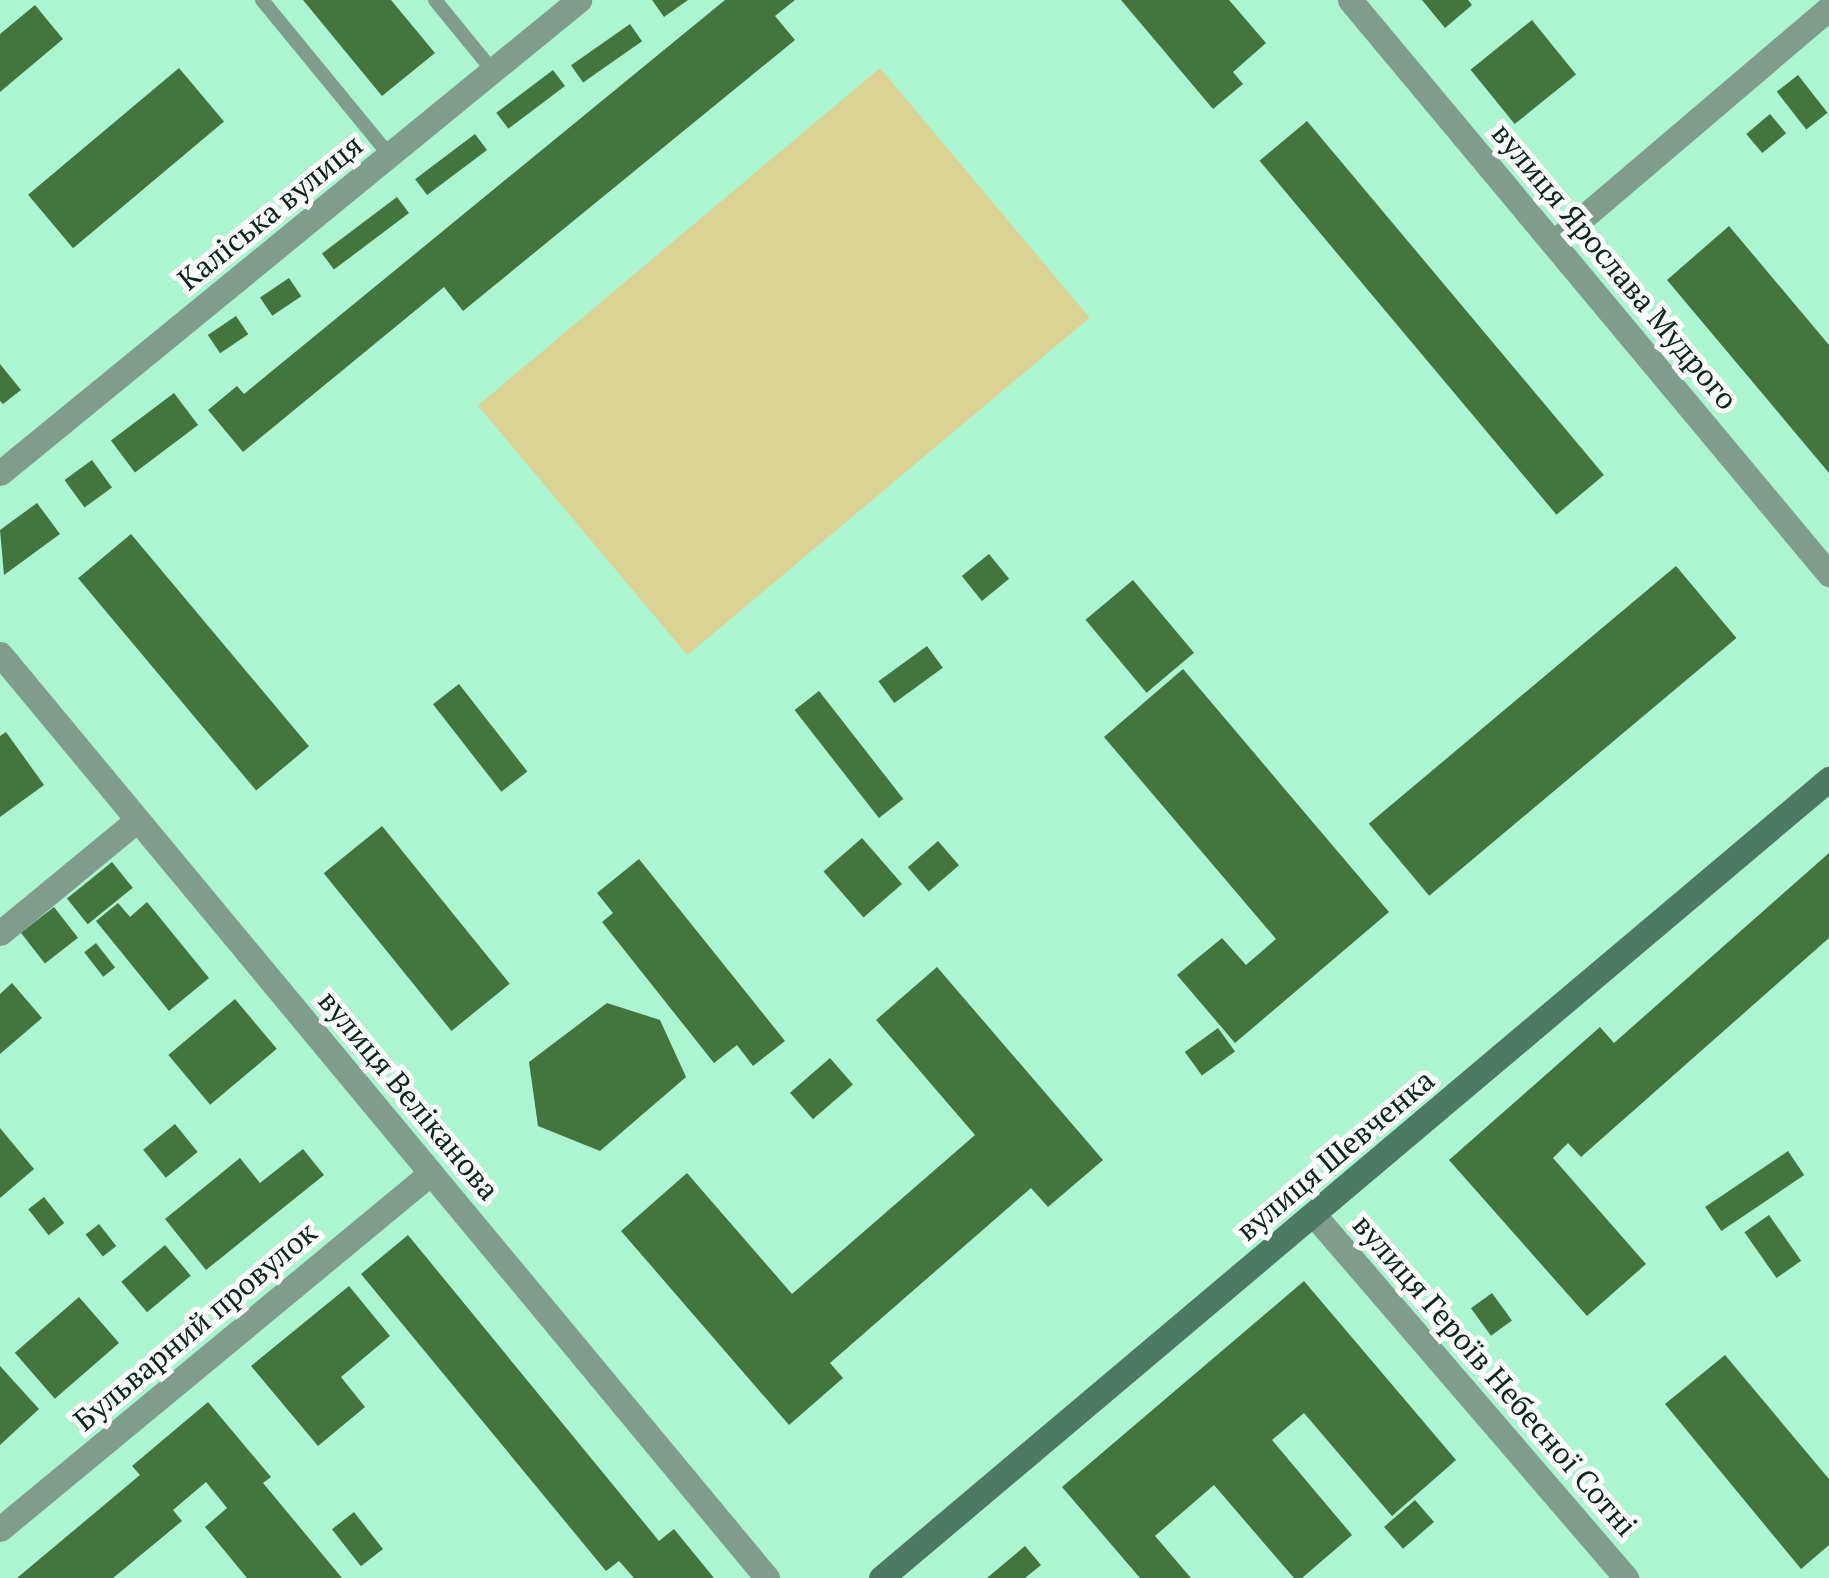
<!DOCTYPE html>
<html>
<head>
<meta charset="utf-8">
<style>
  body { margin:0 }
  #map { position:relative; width:1829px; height:1578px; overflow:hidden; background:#abf5d0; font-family:"PT Serif",serif }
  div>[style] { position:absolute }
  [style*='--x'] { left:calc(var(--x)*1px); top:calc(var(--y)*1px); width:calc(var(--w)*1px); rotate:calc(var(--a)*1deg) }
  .green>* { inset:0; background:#dad393; transform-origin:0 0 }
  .building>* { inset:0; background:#43753f; transform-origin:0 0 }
  .lane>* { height:14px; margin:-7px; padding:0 7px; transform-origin:7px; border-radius:7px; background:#7f9c8d }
  .street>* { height:25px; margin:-12.5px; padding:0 12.5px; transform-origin:12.5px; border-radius:12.5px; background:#7f9c8d }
  .secondary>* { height:25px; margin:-12.5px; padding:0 12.5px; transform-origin:12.5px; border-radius:12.5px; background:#4d7a64 }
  span { translate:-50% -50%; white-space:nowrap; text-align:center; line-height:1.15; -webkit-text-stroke:10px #fff; paint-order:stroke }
  .street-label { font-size:30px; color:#07271a }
</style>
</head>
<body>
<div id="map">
  <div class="green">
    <i style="left:880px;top:68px;width:326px;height:525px;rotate:50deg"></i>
  </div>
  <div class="building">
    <i style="clip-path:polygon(303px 0,391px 0,435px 53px,382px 96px)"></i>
    <i style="clip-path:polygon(652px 0,688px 0,664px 17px)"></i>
    <i style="clip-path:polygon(725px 0,795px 0,775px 16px,795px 40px,463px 311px,444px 287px,243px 452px,208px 410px,237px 386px,244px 394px)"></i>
    <i style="clip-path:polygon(1121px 0,1229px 0,1266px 43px,1233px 72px,1243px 84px,1213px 109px)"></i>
    <i style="clip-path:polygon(1422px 0,1468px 0,1472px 5px,1445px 28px)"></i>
    <i style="clip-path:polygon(35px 5px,63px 39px,0 92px,0 34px)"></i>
    <i style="left:1532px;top:20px;width:70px;height:79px;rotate:51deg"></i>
    <i style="left:630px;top:24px;width:21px;height:72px;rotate:55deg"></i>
    <i style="left:179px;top:68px;width:70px;height:197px;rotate:50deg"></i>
    <i style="left:553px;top:70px;width:20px;height:71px;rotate:53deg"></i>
    <i style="left:1798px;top:75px;width:48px;height:27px;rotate:52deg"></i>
    <i style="left:1770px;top:114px;width:25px;height:31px;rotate:50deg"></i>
    <i style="left:1307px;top:121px;width:462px;height:62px;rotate:50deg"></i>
    <i style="left:475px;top:134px;width:20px;height:75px;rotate:53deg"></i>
    <i style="left:397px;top:197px;width:20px;height:94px;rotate:53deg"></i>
    <i style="clip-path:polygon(1729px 226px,1829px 345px,1829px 473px,1667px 280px)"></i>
    <i style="left:289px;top:278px;width:22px;height:35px;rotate:56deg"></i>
    <i style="left:236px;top:316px;width:22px;height:34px;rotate:56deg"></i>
    <i style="clip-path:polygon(0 364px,21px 390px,3px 404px,0 401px)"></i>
    <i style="left:174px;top:393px;width:40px;height:79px;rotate:53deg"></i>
    <i style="left:92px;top:460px;width:34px;height:34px;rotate:54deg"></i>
    <i style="clip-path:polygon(37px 503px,60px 534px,4px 575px,0 530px)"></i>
    <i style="left:131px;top:534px;width:277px;height:69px;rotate:50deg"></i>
    <i style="left:989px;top:554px;width:32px;height:35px;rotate:51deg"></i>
    <i style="left:1676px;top:566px;width:94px;height:401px;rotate:50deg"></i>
    <i style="left:1133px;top:580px;width:95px;height:62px;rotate:50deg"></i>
    <i style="left:927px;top:646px;width:27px;height:60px;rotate:54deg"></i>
    <i style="clip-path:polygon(1183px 669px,1389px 912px,1235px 1043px,1177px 975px,1222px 938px,1246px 965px,1276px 939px,1104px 737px)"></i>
    <i style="left:459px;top:684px;width:111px;height:33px;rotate:52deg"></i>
    <i style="left:819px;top:691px;width:137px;height:31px;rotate:52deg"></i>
    <i style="clip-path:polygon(6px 732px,44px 785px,0 817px,0 736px)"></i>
    <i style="left:382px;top:826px;width:203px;height:75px;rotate:51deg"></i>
    <i style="left:862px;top:838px;width:61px;height:51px;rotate:49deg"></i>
    <i style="left:938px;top:841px;width:32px;height:40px;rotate:49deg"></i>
    <i style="clip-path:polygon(1829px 853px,1829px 938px,1581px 1157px,1568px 1143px,1553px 1158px,1646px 1264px,1587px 1316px,1449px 1160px,1600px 1027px,1614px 1043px)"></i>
    <i style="clip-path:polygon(639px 859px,785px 1041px,753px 1066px,737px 1045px,714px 1063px,602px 922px,613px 913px,597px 893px)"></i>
    <i style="left:112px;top:862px;width:33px;height:58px;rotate:51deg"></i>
    <i style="clip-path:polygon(147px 902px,209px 978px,169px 1011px,96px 921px,118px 903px,130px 917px)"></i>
    <i style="left:54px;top:907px;width:39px;height:42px;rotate:52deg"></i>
    <i style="left:96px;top:943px;width:31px;height:15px;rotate:52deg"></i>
    <i style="clip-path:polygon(937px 967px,1103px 1160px,1048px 1207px,1031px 1188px,830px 1363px,843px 1378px,789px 1425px,621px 1231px,687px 1173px,792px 1294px,975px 1135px,876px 1020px)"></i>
    <i style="clip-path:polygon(12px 983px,42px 1018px,0 1054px,0 994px)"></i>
    <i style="left:235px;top:999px;width:65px;height:87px;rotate:50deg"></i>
    <i style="clip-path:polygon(607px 1003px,660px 1020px,686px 1077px,600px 1151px,538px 1126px,529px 1062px)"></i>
    <i style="left:1218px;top:1028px;width:29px;height:41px;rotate:54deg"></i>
    <i style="left:830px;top:1058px;width:35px;height:53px;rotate:49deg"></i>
    <i style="left:175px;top:1124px;width:36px;height:41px;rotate:51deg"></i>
    <i style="clip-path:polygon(0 1128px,34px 1169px,0 1198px)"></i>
    <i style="clip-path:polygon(303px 1149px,324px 1175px,206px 1270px,165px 1219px,240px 1158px,260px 1183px)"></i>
    <i style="left:1788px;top:1151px;width:29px;height:100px;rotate:56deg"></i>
    <i style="left:44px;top:1197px;width:33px;height:20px;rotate:52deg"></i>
    <i style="left:1769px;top:1215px;width:56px;height:30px;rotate:55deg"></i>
    <i style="left:99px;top:1224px;width:28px;height:17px;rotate:52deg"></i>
    <i style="clip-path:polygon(408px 1235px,659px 1541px,674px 1529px,714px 1578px,634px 1578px,619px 1561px,606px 1571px,361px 1274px)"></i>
    <i style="left:165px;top:1245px;width:40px;height:57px;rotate:50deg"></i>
    <i style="clip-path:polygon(1304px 1281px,1456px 1460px,1392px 1516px,1304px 1413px,1272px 1440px,1352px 1535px,1302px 1578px,1294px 1578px,1214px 1485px,1155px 1536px,1191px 1578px,1140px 1578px,1062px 1487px)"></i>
    <i style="clip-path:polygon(349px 1286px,390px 1336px,341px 1377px,365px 1407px,318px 1446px,251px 1366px)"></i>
    <i style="left:1492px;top:1293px;width:34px;height:26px;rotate:54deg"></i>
    <i style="left:79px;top:1297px;width:61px;height:85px;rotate:49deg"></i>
    <i style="clip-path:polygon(1725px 1355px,1829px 1479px,1829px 1545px,1801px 1569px,1665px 1404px)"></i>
    <i style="clip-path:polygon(0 1366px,39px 1409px,0 1445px)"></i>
    <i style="clip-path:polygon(208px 1402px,271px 1477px,263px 1483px,342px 1578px,247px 1578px,205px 1527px,227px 1508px,206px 1482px,173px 1510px,182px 1521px,113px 1578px,17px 1578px,140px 1475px,132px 1466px)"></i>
    <i style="left:1415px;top:1500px;width:29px;height:41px;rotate:49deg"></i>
    <i style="left:354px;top:1512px;width:47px;height:28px;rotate:52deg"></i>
    <i style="clip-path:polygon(1025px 1546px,1041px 1565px,1025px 1578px,987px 1578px)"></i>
  </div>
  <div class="lane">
    <i style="--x:262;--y:0;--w:202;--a:50.6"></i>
    <i style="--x:435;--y:0;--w:92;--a:50.8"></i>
  </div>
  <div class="street">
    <i style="--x:1350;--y:0;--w:748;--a:50.16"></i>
    <i style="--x:1553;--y:243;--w:362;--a:-40.4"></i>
    <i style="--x:0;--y:473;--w:748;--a:-39.25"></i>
    <i style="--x:0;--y:654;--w:1201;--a:50.3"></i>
    <i style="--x:0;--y:933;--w:178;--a:-39.5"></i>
    <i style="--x:1314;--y:1215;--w:479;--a:49.3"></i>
    <i style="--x:0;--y:1529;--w:559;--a:-39.56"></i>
  </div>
  <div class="secondary">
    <i style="--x:881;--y:1578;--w:1240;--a:-40.13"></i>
  </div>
  <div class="street-label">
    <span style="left:270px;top:212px;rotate:-39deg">Каліська вулиця</span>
    <span style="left:1615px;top:266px;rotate:50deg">вулиця Ярослава Мудрого</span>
    <span style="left:409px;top:1095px;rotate:50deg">вулиця Веліканова</span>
    <span style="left:1335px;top:1155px;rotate:-40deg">вулиця Шевченка</span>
    <span style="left:195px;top:1326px;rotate:-40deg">Бульварний провулок</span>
    <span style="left:1495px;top:1375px;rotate:49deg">вулиця Героїв Небесної Сотні</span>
  </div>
</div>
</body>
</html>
